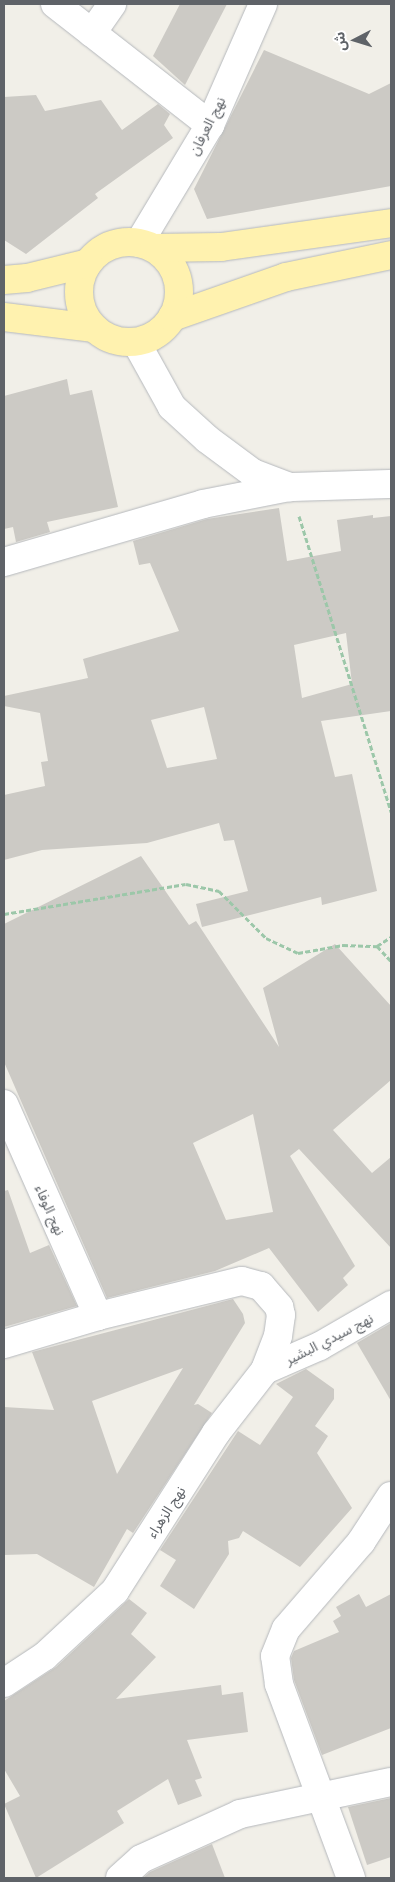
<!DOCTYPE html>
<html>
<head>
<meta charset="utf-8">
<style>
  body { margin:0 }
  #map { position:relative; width:395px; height:1882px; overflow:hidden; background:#f1efe8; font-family:Helvetica,"Noto Sans Arabic",sans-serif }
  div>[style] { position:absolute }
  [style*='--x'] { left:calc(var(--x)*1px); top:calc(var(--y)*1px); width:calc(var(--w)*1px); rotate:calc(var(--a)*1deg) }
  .building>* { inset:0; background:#cccac5 }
  .path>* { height:3px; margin-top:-1.5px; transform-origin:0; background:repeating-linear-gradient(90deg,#9cc7a9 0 5px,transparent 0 7.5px) }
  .roads { filter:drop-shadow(0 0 1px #b5b8bc) drop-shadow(0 0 1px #b5b8bc) }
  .minor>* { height:28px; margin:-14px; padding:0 14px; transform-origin:14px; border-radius:14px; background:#fff }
  .major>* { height:28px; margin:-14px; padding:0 14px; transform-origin:14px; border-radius:14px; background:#fff2af }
  .major>.ring { margin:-14px; padding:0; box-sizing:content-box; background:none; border:28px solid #fff2af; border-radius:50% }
  span { translate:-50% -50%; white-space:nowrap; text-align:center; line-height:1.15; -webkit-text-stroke:4px #fff; paint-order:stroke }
  .street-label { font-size:14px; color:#5f6368 }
  .frame { position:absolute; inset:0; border:5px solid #5f6368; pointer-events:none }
  .north { position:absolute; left:330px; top:15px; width:50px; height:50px; -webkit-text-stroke:4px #fff; paint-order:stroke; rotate:265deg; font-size:14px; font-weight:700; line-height:20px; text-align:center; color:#5f6368 }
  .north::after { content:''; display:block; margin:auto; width:18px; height:22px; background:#5f6368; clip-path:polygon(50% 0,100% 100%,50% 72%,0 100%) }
</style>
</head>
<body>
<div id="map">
  <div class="building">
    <i style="clip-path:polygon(180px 4px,227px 4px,185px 85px,153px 56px)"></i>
    <i style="clip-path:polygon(264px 50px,369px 94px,391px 83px,391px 186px,207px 219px,194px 189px)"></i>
    <i style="clip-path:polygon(36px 95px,45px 111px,101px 100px,122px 130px,158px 104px,170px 114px,164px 125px,173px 138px,95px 194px,98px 198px,26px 254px,4px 240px,4px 97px)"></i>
    <i style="clip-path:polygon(67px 379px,70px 395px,92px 390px,118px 507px,47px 522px,50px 532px,16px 542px,13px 527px,4px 529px,4px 396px)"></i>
    <i style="clip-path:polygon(evenodd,279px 508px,287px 561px,341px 551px,337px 520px,373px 515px,373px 518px,391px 516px,391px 711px,321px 721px,335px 777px,352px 774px,377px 891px,322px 905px,321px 897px,202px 927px,196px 904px,248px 891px,234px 840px,224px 841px,219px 823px,147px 843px,42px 850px,4px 860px,4px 795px,45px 786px,41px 762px,48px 761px,40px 713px,4px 706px,4px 696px,88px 678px,83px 659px,179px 631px,150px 563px,139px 565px,133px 541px,207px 519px,279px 508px,346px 633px,352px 684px,302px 698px,294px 645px,346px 633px,279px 508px,204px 707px,217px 759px,167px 768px,151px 720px,204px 707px)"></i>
    <i style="clip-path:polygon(evenodd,141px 856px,189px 925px,196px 921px,279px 1047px,263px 988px,335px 944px,391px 1006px,391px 1080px,333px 1130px,372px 1173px,391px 1157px,391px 1248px,299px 1149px,290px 1156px,355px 1266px,343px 1278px,348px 1285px,318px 1312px,269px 1248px,215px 1271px,107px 1298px,4px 1062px,4px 924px,141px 856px,253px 1114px,273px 1212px,226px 1220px,193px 1143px,253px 1114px)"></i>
    <i style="clip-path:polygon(8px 1190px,30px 1253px,49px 1245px,77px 1306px,4px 1327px,4px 1191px)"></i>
    <i style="clip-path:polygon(evenodd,233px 1299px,243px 1314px,245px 1323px,194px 1405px,198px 1404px,212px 1413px,133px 1533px,127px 1529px,94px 1587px,37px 1554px,4px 1555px,4px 1407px,54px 1410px,32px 1352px,233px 1299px,183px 1368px,117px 1474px,92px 1401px,183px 1368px)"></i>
    <i style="clip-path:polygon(391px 1323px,391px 1401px,357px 1343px)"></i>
    <i style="clip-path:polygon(306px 1369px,334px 1389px,334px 1399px,315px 1426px,328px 1436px,317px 1453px,352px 1508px,300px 1567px,243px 1531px,239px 1538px,228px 1541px,229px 1554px,194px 1609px,160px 1586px,176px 1560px,160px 1550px,238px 1431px,260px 1445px,293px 1397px,276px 1384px)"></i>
    <i style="clip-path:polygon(359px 1594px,366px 1607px,391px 1594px,391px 1728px,322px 1755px,294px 1680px,291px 1658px,294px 1651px,339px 1632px,333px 1621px,341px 1616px,336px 1607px)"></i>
    <i style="clip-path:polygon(129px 1599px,147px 1613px,131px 1634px,156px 1657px,116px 1699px,221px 1685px,222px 1695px,243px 1692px,248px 1732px,187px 1740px,202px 1778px,195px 1780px,202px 1796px,178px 1805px,168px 1779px,117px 1811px,124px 1823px,36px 1878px,4px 1804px,20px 1796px,4px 1769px,4px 1701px,56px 1667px)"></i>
    <i style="clip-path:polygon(391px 1798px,391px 1857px,367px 1865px,348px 1807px)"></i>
    <i style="clip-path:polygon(212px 1844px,225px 1878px,143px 1878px,150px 1872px)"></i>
  </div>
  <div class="path">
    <i style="--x:299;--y:516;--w:310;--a:72.7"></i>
    <i style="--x:4;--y:914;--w:184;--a:-9.4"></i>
    <i style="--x:186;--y:884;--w:34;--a:12"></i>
    <i style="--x:219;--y:891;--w:66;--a:45"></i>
    <i style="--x:266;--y:938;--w:35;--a:25"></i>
    <i style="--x:298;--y:953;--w:46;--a:-10.1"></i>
    <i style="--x:343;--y:945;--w:34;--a:2"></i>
    <i style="--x:377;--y:946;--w:21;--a:47"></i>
    <i style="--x:377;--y:946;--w:17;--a:-33"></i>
  </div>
  <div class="roads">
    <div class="minor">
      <i style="--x:55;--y:4;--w:197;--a:38"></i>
      <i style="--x:92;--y:33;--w:35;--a:-55"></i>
      <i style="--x:139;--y:243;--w:138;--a:-59"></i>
      <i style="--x:210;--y:125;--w:132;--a:-66.3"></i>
      <i style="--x:136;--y:342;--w:74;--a:61"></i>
      <i style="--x:172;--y:407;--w:47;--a:42.4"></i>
      <i style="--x:207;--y:439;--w:57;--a:36.5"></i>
      <i style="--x:253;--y:473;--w:40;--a:21"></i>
      <i style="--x:290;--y:487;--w:101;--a:-1.7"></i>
      <i style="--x:4;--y:562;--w:207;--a:-16.2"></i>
      <i style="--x:203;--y:504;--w:89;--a:-11.1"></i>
      <i style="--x:4;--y:1104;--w:232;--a:66.1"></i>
      <i style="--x:4;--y:1344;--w:98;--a:-16.6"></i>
      <i style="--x:98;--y:1316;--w:148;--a:-13.7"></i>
      <i style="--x:242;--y:1281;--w:20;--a:15"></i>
      <i style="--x:261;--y:1286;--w:28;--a:49"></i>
      <i style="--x:279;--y:1307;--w:8;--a:76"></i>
      <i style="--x:281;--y:1315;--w:21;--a:98"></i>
      <i style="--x:278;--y:1336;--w:36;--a:111"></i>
      <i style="--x:265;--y:1370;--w:80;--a:127.9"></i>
      <i style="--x:216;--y:1433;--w:188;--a:122.6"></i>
      <i style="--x:115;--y:1591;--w:96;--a:137.1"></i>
      <i style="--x:45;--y:1656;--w:49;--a:146.6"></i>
      <i style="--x:265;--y:1370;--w:60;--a:-23.6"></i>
      <i style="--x:320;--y:1346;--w:82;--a:-30"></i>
      <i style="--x:120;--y:1878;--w:28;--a:-42"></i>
      <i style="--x:141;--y:1859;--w:109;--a:-24.4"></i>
      <i style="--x:240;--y:1814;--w:154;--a:-12"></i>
      <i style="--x:351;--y:1878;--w:207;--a:-110.4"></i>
      <i style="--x:279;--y:1684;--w:28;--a:-98"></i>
      <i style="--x:275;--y:1656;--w:29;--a:-68"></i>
      <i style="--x:286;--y:1629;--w:115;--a:-49.2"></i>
      <i style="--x:361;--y:1542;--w:55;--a:-56.9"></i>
    </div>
    <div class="major">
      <i class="ring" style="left:79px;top:242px;width:72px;height:72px"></i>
      <i style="--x:154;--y:248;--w:67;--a:-0.9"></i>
      <i style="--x:221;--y:247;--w:172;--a:-8"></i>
      <i style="--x:4;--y:280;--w:23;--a:-5"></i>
      <i style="--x:27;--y:278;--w:63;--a:-13.8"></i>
      <i style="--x:4;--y:317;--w:91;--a:7"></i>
      <i style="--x:172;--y:317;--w:121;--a:-19.3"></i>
      <i style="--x:286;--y:277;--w:107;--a:-11.8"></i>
    </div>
  </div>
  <div class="street-label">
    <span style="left:207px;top:126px;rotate:-63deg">نهج العرفان</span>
    <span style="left:50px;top:1210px;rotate:66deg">نهج الوفاء</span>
    <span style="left:329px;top:1339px;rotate:-27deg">نهج سيدي البشير</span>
    <span style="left:166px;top:1512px;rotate:-57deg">نهج الزهراء</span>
  </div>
  <div class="frame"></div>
  <div class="north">ش</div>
</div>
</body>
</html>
